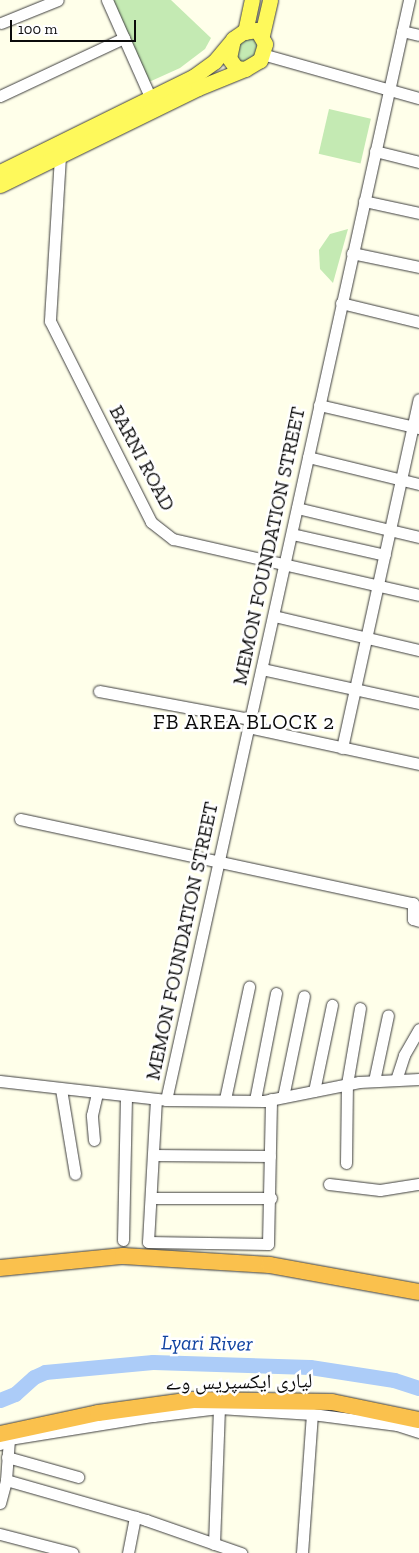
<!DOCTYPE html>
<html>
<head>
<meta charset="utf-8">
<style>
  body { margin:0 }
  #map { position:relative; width:419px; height:1553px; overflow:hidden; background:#ffffea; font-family:"Zilla Slab","Noto Naskh Arabic",serif }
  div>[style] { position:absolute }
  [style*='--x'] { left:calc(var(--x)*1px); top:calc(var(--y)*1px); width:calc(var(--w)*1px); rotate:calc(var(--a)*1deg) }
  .green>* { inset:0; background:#c4eab3; transform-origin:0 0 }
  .river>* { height:15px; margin:-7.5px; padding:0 7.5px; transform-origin:7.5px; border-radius:7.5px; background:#acccf8 }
  .roads { filter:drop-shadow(0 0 1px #3e3e3e) drop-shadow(0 0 1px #3e3e3e) }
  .minor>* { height:11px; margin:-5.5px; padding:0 5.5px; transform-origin:5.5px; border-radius:5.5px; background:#fff }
  .major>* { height:15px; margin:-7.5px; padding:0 7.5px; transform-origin:7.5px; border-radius:7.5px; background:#fef95b }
  .highway>* { height:16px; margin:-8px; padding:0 8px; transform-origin:8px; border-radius:8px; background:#fac14d }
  span { translate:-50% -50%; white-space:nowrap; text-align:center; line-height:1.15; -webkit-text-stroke:5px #fff; paint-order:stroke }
  .street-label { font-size:20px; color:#0b0b0b }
  .neighbourhood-label { font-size:21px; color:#0b0b0b; letter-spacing:1px }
  .water-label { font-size:21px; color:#1143a1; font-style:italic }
  .scale { position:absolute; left:10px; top:20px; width:126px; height:22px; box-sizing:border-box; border:2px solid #0b0b0b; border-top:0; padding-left:6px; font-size:15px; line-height:18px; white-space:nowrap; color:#0b0b0b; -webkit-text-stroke:4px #fff; paint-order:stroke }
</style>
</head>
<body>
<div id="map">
  <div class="green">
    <i style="clip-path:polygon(111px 0,171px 0,211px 38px,205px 49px,180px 68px,149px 82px)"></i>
    <i style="clip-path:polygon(251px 34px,261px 49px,241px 67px,232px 47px)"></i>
    <i style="left:329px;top:109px;width:43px;height:46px;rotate:13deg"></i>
    <i style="clip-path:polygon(348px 229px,333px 283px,320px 269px,319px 250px,330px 234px)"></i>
  </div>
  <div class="river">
    <i style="--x:0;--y:1400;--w:16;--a:-22"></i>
    <i style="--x:15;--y:1394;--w:25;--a:-42"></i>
    <i style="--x:34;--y:1377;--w:12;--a:-24"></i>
    <i style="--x:45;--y:1372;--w:108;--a:-5.3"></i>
    <i style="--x:153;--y:1362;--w:157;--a:1.8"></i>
    <i style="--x:310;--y:1367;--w:85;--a:8.8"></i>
    <i style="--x:394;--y:1380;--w:26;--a:18"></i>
  </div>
  <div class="roads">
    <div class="minor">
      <i style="--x:107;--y:0;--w:108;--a:66"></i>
      <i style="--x:1;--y:23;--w:61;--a:-22"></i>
      <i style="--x:402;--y:31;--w:17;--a:13"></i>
      <i style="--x:262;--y:54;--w:163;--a:15.7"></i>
      <i style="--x:0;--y:96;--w:137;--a:-25.1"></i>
      <i style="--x:58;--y:150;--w:6;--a:72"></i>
      <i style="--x:60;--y:156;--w:165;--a:93.5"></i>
      <i style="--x:50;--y:321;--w:225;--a:63.3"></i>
      <i style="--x:151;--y:522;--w:28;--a:38"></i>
      <i style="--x:173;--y:539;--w:252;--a:12.8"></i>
      <i style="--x:375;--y:151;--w:45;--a:14"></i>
      <i style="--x:364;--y:201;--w:56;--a:12.3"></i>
      <i style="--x:352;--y:253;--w:68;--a:11.8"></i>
      <i style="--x:341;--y:303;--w:80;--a:13.7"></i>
      <i style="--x:319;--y:405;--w:103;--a:13"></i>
      <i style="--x:308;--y:457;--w:114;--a:13.7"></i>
      <i style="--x:297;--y:508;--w:125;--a:13.4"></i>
      <i style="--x:292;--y:534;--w:95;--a:12.7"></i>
      <i style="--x:274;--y:616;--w:149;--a:13.2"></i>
      <i style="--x:262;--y:669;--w:161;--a:12.2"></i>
      <i style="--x:99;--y:691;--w:154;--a:10.5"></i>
      <i style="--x:248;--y:727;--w:175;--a:12.2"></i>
      <i style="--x:342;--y:748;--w:357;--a:-77.6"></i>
      <i style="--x:20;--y:819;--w:402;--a:12.1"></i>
      <i style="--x:413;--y:903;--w:16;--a:90"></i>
      <i style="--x:413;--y:919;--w:6;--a:18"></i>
      <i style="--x:396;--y:1080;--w:26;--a:-72"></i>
      <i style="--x:404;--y:1055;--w:30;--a:-60"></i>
      <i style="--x:0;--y:1081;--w:167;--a:6.5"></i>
      <i style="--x:166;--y:1100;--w:98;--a:0.6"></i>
      <i style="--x:264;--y:1101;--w:97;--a:-11.3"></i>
      <i style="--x:359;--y:1082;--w:60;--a:-2.9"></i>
      <i style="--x:374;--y:1081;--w:67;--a:-78"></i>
      <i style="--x:61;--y:1089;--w:86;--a:80.6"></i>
      <i style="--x:314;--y:1091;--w:88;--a:-78.2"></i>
      <i style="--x:283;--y:1097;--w:103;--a:-78.3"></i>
      <i style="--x:156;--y:1099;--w:143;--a:93.2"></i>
      <i style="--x:148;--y:1242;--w:120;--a:1"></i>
      <i style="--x:268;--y:1244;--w:145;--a:-88.8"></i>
      <i style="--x:225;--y:1099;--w:115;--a:-77.9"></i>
      <i style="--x:166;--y:1100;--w:1127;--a:-77.54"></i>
      <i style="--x:255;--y:1100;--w:109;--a:-78.9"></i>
      <i style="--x:94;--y:1140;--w:25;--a:-95"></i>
      <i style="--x:92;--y:1115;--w:23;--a:-77"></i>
      <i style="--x:153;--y:1155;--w:117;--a:0.5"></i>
      <i style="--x:346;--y:1163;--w:79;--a:-89.3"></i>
      <i style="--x:347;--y:1084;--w:77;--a:-80.3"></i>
      <i style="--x:329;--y:1184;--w:51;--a:6.7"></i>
      <i style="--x:380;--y:1190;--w:39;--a:-9"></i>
      <i style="--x:151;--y:1198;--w:120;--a:0"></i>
      <i style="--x:123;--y:1240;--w:144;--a:-88.8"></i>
      <i style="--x:0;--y:1444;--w:10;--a:-29"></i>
      <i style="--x:9;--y:1439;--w:146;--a:-9.1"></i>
      <i style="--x:153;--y:1416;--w:66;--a:-6.9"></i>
      <i style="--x:219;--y:1408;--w:93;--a:3.7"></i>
      <i style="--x:312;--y:1414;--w:86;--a:7.4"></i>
      <i style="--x:397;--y:1425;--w:23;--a:18"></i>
      <i style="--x:7;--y:1457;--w:74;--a:15.7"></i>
      <i style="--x:6;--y:1480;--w:146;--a:15.9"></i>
      <i style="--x:146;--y:1520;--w:101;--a:19.2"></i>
      <i style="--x:0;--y:1503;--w:24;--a:-75"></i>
      <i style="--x:6;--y:1480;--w:41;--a:-85.8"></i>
      <i style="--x:0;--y:1534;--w:75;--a:14.6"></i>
      <i style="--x:214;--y:1544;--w:136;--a:-87.9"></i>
      <i style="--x:128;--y:1553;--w:37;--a:-79"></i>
      <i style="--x:302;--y:1553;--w:139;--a:-85.9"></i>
    </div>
    <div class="major">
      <i style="--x:257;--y:30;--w:16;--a:60"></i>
      <i style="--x:265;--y:44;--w:17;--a:107"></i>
      <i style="--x:260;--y:60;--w:17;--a:149"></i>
      <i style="--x:245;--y:69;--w:9;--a:-174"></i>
      <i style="--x:236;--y:68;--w:12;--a:-125"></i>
      <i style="--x:229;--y:58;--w:19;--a:-78"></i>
      <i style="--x:233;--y:39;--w:12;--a:-35"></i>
      <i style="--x:243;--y:32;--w:14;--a:-8"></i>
      <i style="--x:245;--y:32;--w:33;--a:-78"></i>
      <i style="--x:262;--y:35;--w:36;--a:-77"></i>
      <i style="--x:0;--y:172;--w:215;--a:-26.2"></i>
      <i style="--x:193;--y:77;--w:26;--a:-36"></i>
      <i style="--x:214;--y:62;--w:30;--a:-50"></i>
      <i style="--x:0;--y:185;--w:220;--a:-26.1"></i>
      <i style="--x:198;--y:88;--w:51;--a:-22"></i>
    </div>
    <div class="highway">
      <i style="--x:0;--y:1268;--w:124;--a:-5.6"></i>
      <i style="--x:123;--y:1256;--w:147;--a:3.5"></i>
      <i style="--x:270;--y:1265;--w:151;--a:10.3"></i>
      <i style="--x:0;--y:1434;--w:100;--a:-12.1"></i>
      <i style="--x:98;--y:1413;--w:96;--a:-7.8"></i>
      <i style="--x:193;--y:1400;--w:139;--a:0.8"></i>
      <i style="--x:332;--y:1402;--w:89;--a:11.7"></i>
    </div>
  </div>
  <div class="street-label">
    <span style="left:142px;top:458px;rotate:62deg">BARNI ROAD</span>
    <span style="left:269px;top:546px;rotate:-78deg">MEMON FOUNDATION STREET</span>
    <span style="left:182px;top:941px;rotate:-78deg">MEMON FOUNDATION STREET</span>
    <span style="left:239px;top:1382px;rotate:-1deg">لیاری ایکسپریس وے</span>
  </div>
  <div class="neighbourhood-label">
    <span style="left:244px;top:722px">FB AREA BLOCK 2</span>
  </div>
  <div class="water-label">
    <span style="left:207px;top:1343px;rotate:1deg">Lyari River</span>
  </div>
  <div class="scale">100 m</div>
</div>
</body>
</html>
